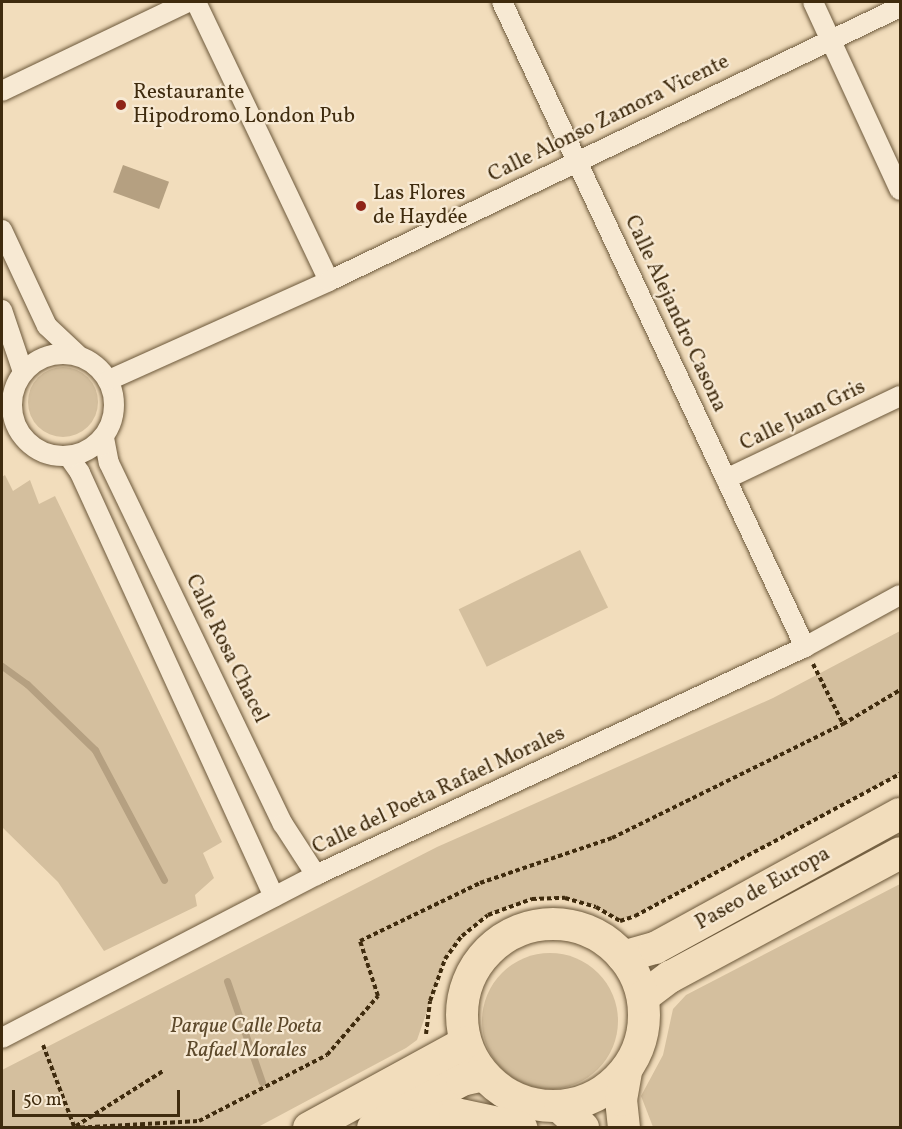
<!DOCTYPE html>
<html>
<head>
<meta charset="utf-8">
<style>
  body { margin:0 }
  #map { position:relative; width:902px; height:1129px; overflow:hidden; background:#f2ddbc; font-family:Vollkorn,serif }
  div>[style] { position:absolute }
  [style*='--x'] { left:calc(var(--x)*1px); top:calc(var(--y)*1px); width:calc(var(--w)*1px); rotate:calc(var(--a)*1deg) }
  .green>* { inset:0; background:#d4bf9e; transform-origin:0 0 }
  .round { border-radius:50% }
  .water>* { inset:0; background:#b5a081; transform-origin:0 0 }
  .stream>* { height:7px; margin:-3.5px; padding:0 3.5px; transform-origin:3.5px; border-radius:3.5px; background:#b5a081 }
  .path>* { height:4px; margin-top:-2px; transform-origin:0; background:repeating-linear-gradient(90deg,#3f2b0e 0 4.5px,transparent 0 7.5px) }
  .roads { filter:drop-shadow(0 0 2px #6c583a) drop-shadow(0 0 2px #6c583a) }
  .street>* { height:20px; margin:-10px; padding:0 10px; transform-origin:10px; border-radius:10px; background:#f7e9d3 }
  .street>.ring { margin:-10px; padding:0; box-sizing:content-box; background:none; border:20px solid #f7e9d3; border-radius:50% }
  .primary>* { height:32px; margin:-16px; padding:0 16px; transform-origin:16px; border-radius:16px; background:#f2ddbc }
  .primary>.ring { margin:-16px; padding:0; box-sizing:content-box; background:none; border:32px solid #f2ddbc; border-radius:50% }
  .highway>* { height:33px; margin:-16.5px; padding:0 16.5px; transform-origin:16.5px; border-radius:16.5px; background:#f2ddbc }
  .dots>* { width:16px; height:16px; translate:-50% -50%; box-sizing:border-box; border:3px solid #f7e9d3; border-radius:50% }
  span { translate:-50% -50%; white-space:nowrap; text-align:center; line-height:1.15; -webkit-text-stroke:4.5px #f7e9d3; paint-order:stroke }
  .poi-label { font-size:21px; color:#3f2b0e }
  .left { translate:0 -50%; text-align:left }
  .street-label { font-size:21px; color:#3f2b0e }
  .park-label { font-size:21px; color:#5d492b; font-style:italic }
  .frame { position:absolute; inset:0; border:3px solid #3f2b0e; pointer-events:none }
  .scale { position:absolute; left:12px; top:1090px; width:168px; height:27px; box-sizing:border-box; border:3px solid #3f2b0e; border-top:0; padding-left:8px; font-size:18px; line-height:21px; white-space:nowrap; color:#3f2b0e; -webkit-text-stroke:4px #f7e9d3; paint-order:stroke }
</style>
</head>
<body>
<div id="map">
  <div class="green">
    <i class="round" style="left:28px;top:367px;width:70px;height:70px"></i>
    <i style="clip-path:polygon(5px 475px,13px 491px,30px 480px,39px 504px,55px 496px,222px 842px,203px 853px,214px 878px,195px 895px,197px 906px,104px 951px,58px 882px,2px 827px,2px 477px)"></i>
    <i style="left:580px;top:550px;width:64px;height:135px;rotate:64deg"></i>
    <i style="clip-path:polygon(900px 631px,900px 774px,635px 916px,620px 921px,596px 907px,565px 898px,531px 899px,488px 915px,462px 936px,445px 959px,417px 1040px,406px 1048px,258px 1127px,2px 1127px,2px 1070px,437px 847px,773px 698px)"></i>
    <i style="clip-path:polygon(900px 884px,900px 1127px,653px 1127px,641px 1096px,663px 1055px,673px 1009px,686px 995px)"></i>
    <i class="round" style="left:482px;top:953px;width:136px;height:136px"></i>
  </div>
  <div class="water">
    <i style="left:123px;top:165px;width:49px;height:29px;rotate:20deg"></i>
  </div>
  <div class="stream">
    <i style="--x:2;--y:666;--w:31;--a:36"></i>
    <i style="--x:27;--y:684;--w:95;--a:44.1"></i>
    <i style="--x:95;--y:750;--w:147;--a:62"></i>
    <i style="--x:227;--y:981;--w:107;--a:70.9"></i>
  </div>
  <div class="path">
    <i style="--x:813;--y:664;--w:67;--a:63.4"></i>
    <i style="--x:426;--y:1034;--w:33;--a:-83"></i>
    <i style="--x:430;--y:1001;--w:45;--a:-70.3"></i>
    <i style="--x:445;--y:959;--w:29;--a:-54"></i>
    <i style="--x:462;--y:936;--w:33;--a:-39"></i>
    <i style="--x:488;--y:915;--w:47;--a:-20"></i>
    <i style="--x:532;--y:899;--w:33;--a:-2"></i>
    <i style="--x:565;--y:898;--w:32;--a:16"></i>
    <i style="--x:596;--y:907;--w:28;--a:30"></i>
    <i style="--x:620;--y:921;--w:16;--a:-18"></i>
    <i style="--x:635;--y:916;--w:301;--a:-28.2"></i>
    <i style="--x:43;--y:1045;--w:87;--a:69.1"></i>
    <i style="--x:76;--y:1126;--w:103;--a:-32.3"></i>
    <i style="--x:73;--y:1128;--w:126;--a:-3.2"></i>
    <i style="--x:199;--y:1121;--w:144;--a:-27.3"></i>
    <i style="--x:327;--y:1055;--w:78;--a:-49.2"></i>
    <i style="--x:378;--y:996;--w:58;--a:-108.1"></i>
    <i style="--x:360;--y:941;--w:133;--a:-25.8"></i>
    <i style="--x:480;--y:883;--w:139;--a:-18.8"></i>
    <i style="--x:612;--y:838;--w:258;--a:-26.3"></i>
    <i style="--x:843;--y:724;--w:66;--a:-30.8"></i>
  </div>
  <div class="roads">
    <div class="street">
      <i style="--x:196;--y:2;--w:309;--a:64.5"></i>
      <i style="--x:502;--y:2;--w:713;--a:64.84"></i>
      <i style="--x:813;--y:2;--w:207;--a:65.2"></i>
      <i style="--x:2;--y:91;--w:206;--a:-25.6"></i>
      <i style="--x:2;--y:230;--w:106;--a:64.9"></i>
      <i style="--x:47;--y:326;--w:42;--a:43.1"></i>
      <i style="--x:2;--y:310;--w:65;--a:71.3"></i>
      <i class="ring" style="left:12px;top:354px;width:82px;height:82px"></i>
      <i style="--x:109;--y:380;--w:241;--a:-24.2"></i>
      <i style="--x:329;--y:281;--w:633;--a:-25.63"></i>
      <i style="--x:104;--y:438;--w:25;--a:79"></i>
      <i style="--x:109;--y:463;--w:401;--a:64.3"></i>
      <i style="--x:283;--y:824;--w:61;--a:57.1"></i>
      <i style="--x:69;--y:457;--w:19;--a:55"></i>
      <i style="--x:80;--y:473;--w:466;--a:65.4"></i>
      <i style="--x:726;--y:479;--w:193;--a:-25.5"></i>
      <i style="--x:2;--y:1038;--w:354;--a:-27.4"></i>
      <i style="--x:316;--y:875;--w:540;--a:-25"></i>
      <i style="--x:805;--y:647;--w:108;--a:-28.7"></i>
    </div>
    <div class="primary">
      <i class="ring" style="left:462px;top:924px;width:150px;height:150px"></i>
      <i style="--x:623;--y:957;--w:33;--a:-16"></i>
      <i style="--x:655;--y:948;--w:279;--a:-28.7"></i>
      <i style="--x:643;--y:997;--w:34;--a:-37"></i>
      <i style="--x:670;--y:977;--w:261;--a:-28.3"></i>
      <i style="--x:560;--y:1107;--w:31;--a:42"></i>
      <i style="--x:309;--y:1128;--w:178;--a:-28.6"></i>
      <i style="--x:373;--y:1128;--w:101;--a:-28.3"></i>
      <i style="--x:462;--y:1080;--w:22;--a:-13"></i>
      <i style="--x:624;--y:1128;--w:28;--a:-96"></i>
      <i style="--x:621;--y:1100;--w:28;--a:-80"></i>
    </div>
    <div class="highway">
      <i style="--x:403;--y:1128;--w:54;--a:-15.1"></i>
      <i style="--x:455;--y:1114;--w:67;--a:12"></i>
    </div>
  </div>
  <div class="dots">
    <i style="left:121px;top:105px;background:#8f2418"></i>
    <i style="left:361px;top:206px;background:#8f2418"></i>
  </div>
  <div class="poi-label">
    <span class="left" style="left:133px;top:105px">Restaurante<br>Hipodromo London Pub</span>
    <span class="left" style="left:373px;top:206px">Las Flores<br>de Haydée</span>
  </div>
  <div class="street-label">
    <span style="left:609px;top:119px;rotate:-26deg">Calle Alonso Zamora Vicente</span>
    <span style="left:675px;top:314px;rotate:65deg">Calle Alejandro Casona</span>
    <span style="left:803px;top:416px;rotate:-26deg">Calle Juan Gris</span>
    <span style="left:226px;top:649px;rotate:64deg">Calle Rosa Chacel</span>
    <span style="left:439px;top:791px;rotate:-25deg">Calle del Poeta Rafael Morales</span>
    <span style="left:763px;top:889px;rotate:-29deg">Paseo de Europa</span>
  </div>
  <div class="park-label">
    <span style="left:246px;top:1039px">Parque Calle Poeta<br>Rafael Morales</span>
  </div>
  <div class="frame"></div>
  <div class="scale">50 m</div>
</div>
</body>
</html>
